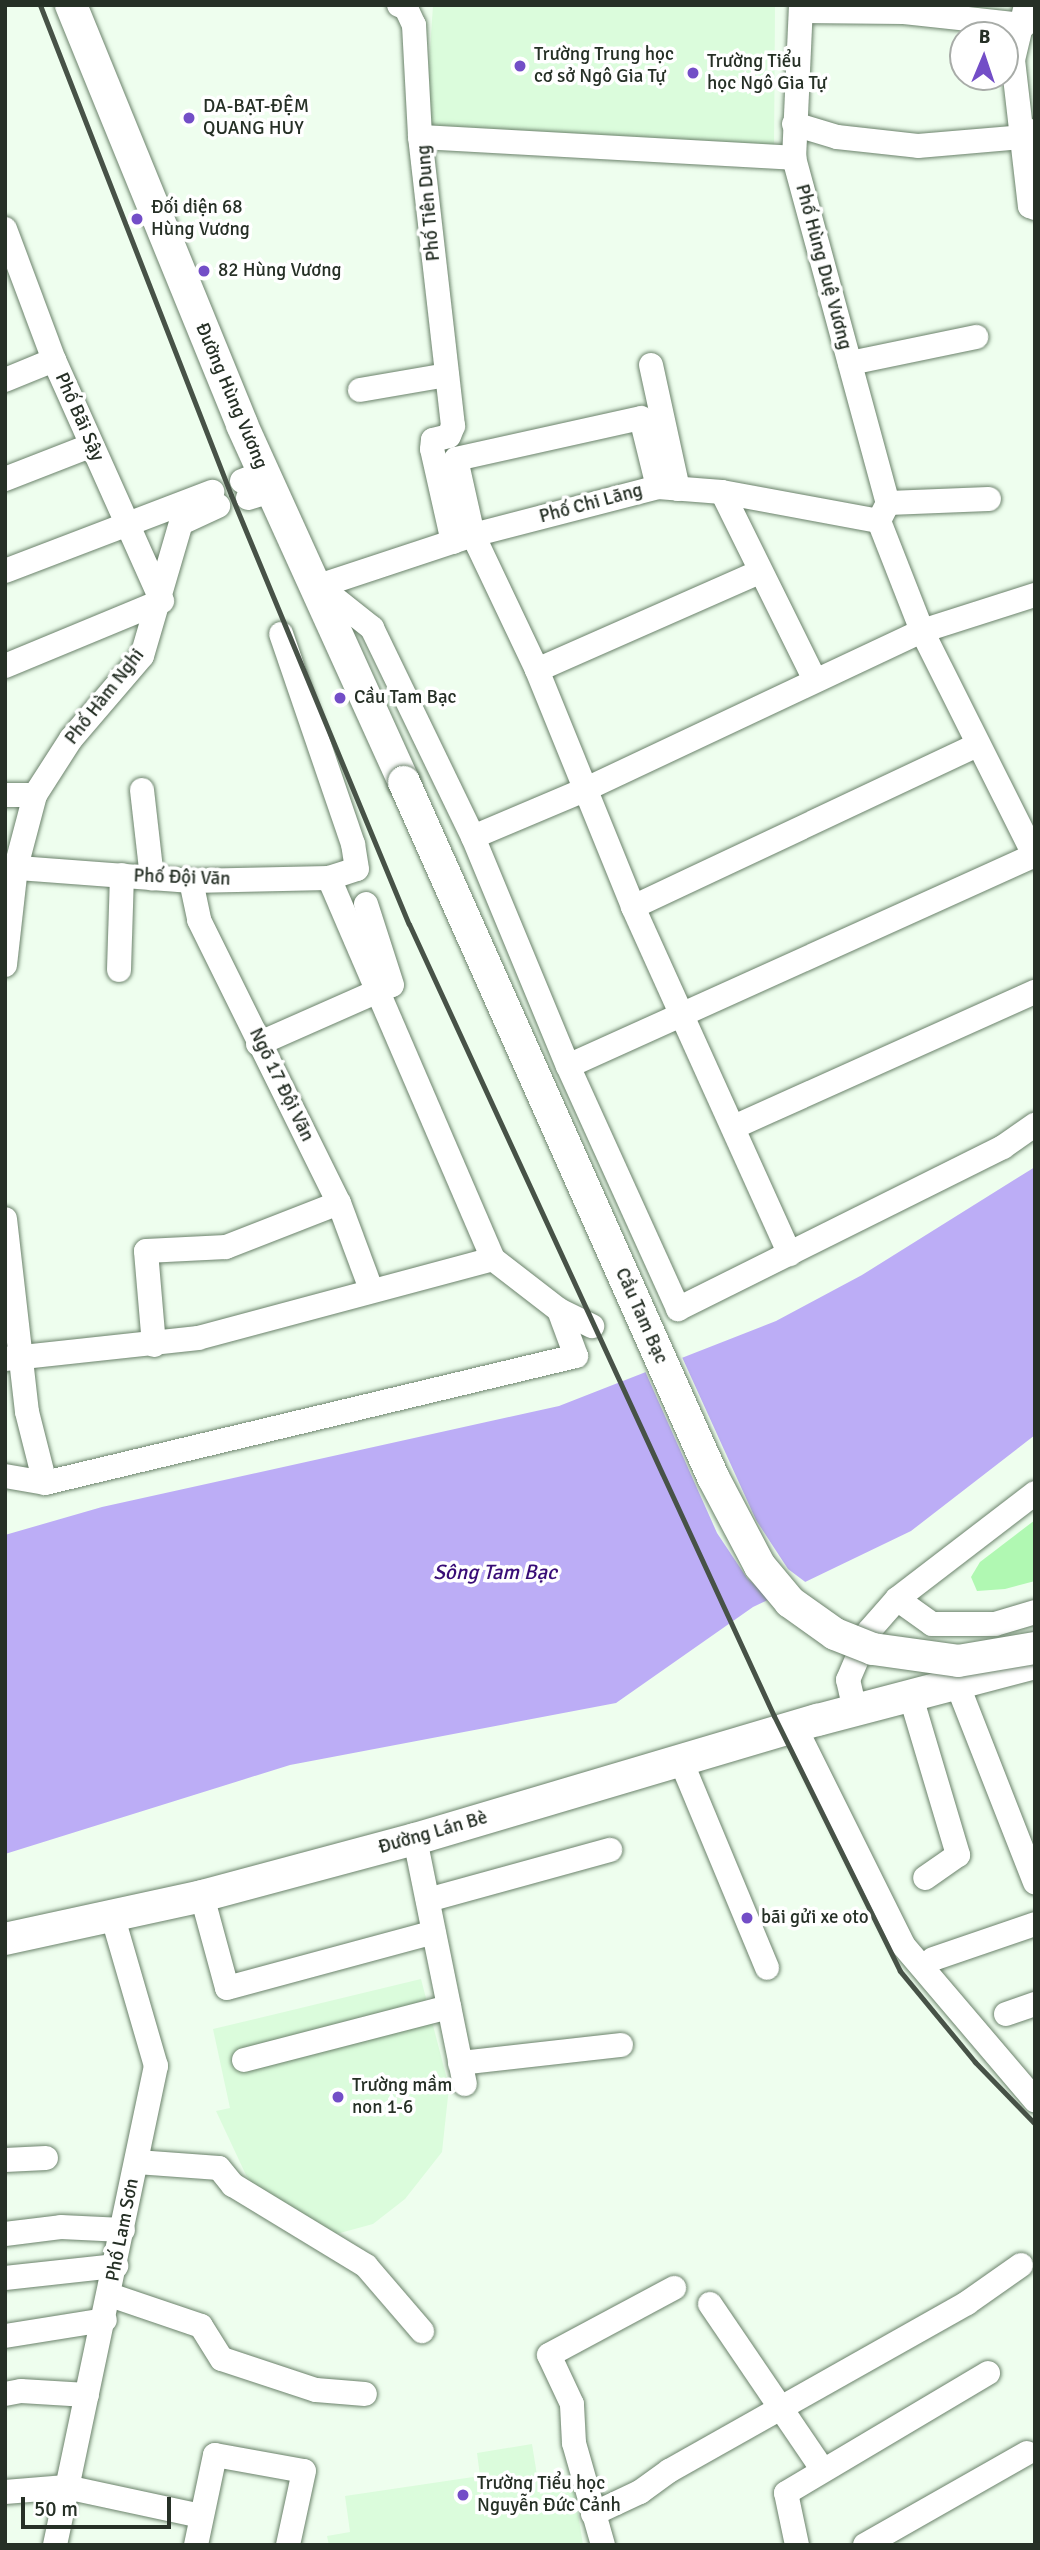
<!DOCTYPE html>
<html>
<head>
<meta charset="utf-8">
<style>
  body { margin:0 }
  #map { position:relative; width:1040px; height:2550px; overflow:hidden; background:#eefeee; font-family:Signika,sans-serif }
  div>[style] { position:absolute }
  [style*='--x'] { left:calc(var(--x)*1px); top:calc(var(--y)*1px); width:calc(var(--w)*1px); rotate:calc(var(--a)*1deg) }
  .built>* { inset:0; background:#dbfcdc }
  .green>* { inset:0; background:#b0f8b2 }
  .water>* { inset:0; background:#bcadf6 }
  .pier>* { inset:0; background:#eefeee }
  .roads { filter:drop-shadow(0 0 2px #6b826b) drop-shadow(0 0 2px #6b826b) }
  .minor>* { height:24px; margin:-12px; padding:0 12px; transform-origin:12px; border-radius:12px; background:#fff }
  .major>* { height:32px; margin:-16px; padding:0 16px; transform-origin:16px; border-radius:16px; background:#fff }
  .rail>* { height:5px; margin:-2.5px; padding:0 2.5px; transform-origin:2.5px; border-radius:2.5px; background:#475247 }
  .bridges { filter:drop-shadow(0 0 2px #6b826b) drop-shadow(0 0 2px #6b826b) }
  .major-bridge>* { height:32px; margin:-16px; padding:0 16px; transform-origin:16px; border-radius:16px; background:#fff }
  .dots>* { width:19px; height:19px; translate:-50% -50%; box-sizing:border-box; border:4px solid #fff; border-radius:50% }
  span { translate:-50% -50%; white-space:nowrap; text-align:center; line-height:1.15; -webkit-text-stroke:7px #fff; paint-order:stroke }
  .poi-label { font-size:19px; color:#263026 }
  .left { translate:0 -50%; text-align:left }
  .street-label { font-size:19px; color:#263026 }
  .water-label { font-size:21px; color:#380c76; font-style:italic }
  .frame { position:absolute; inset:0; border:7px solid #263026; pointer-events:none }
  .north { position:absolute; left:949px; top:21px; width:70px; height:70px; box-sizing:border-box; background:#fff; border:2px solid #a8aca8; border-radius:50%; rotate:2deg; font-size:19px; font-weight:700; line-height:28px; text-align:center; color:#263026 }
  .north::after { content:''; display:block; margin:auto; width:24px; height:32px; background:#734ec7; clip-path:polygon(50% 0,100% 100%,50% 72%,0 100%) }
  .scale { position:absolute; left:21px; top:2497px; width:150px; height:32px; box-sizing:border-box; border:4px solid #263026; border-top:0; padding-left:9px; font-size:21px; line-height:24px; white-space:nowrap; color:#263026; -webkit-text-stroke:5px #fff; paint-order:stroke }
</style>
</head>
<body>
<div id="map">
  <div class="built">
    <i style="clip-path:polygon(433px 5px,775px 5px,774px 153px,425px 127px)"></i>
    <i style="clip-path:polygon(421px 1979px,449px 2087px,442px 2152px,405px 2199px,373px 2224px,329px 2236px,267px 2201px,246px 2175px,216px 2111px,230px 2108px,213px 2029px)"></i>
    <i style="clip-path:polygon(532px 2444px,540px 2494px,574px 2489px,583px 2545px,329px 2545px,327px 2536px,350px 2532px,345px 2496px,480px 2476px,477px 2453px)"></i>
  </div>
  <div class="green">
    <i style="clip-path:polygon(1035px 1520px,1035px 1581px,1005px 1589px,977px 1591px,971px 1577px,980px 1562px)"></i>
  </div>
  <div class="water">
    <i style="clip-path:polygon(1035px 1167px,1035px 1435px,911px 1531px,753px 1607px,616px 1703px,290px 1765px,5px 1854px,5px 1535px,102px 1507px,559px 1406px,776px 1321px,862px 1275px)"></i>
  </div>
  <div class="pier">
    <i style="clip-path:polygon(682px 1357px,756px 1520px,788px 1569px,808px 1584px,772px 1601px,747px 1578px,717px 1533px,645px 1371px)"></i>
  </div>
  <div class="roads">
    <div class="minor">
      <i style="--x:399;--y:5;--w:8;--a:23"></i>
      <i style="--x:406;--y:8;--w:19;--a:65"></i>
      <i style="--x:414;--y:25;--w:112;--a:86.9"></i>
      <i style="--x:801;--y:5;--w:153;--a:92.6"></i>
      <i style="--x:794;--y:158;--w:358;--a:74.8"></i>
      <i style="--x:888;--y:503;--w:20;--a:117"></i>
      <i style="--x:1026;--y:5;--w:57;--a:103.3"></i>
      <i style="--x:1013;--y:60;--w:147;--a:83.4"></i>
      <i style="--x:1030;--y:206;--w:5;--a:22"></i>
      <i style="--x:801;--y:11;--w:103;--a:0.6"></i>
      <i style="--x:904;--y:12;--w:121;--a:6.2"></i>
      <i style="--x:794;--y:124;--w:45;--a:16.8"></i>
      <i style="--x:837;--y:137;--w:81;--a:6.3"></i>
      <i style="--x:918;--y:146;--w:104;--a:-4.9"></i>
      <i style="--x:1022;--y:137;--w:14;--a:-25"></i>
      <i style="--x:5;--y:229;--w:140;--a:69.5"></i>
      <i style="--x:54;--y:360;--w:264;--a:65.9"></i>
      <i style="--x:850;--y:363;--w:129;--a:-11.7"></i>
      <i style="--x:651;--y:365;--w:127;--a:77.7"></i>
      <i style="--x:5;--y:380;--w:53;--a:-22.2"></i>
      <i style="--x:360;--y:390;--w:88;--a:-9.8"></i>
      <i style="--x:5;--y:479;--w:93;--a:-21.3"></i>
      <i style="--x:242;--y:481;--w:22;--a:-21"></i>
      <i style="--x:658;--y:487;--w:71;--a:-103.8"></i>
      <i style="--x:641;--y:418;--w:189;--a:167.5"></i>
      <i style="--x:456;--y:459;--w:78;--a:77.4"></i>
      <i style="--x:473;--y:535;--w:149;--a:64.6"></i>
      <i style="--x:537;--y:670;--w:256;--a:67.9"></i>
      <i style="--x:633;--y:907;--w:381;--a:65.7"></i>
      <i style="--x:722;--y:492;--w:210;--a:63.7"></i>
      <i style="--x:248;--y:498;--w:24;--a:-17"></i>
      <i style="--x:888;--y:503;--w:101;--a:-2.3"></i>
      <i style="--x:453;--y:542;--w:95;--a:-102.7"></i>
      <i style="--x:432;--y:449;--w:9;--a:-84"></i>
      <i style="--x:433;--y:440;--w:16;--a:-14"></i>
      <i style="--x:449;--y:436;--w:11;--a:-68"></i>
      <i style="--x:453;--y:426;--w:291;--a:-96.5"></i>
      <i style="--x:420;--y:137;--w:375;--a:3.2"></i>
      <i style="--x:5;--y:571;--w:222;--a:-20.9"></i>
      <i style="--x:319;--y:586;--w:68;--a:38.4"></i>
      <i style="--x:372;--y:628;--w:232;--a:64.2"></i>
      <i style="--x:473;--y:837;--w:248;--a:67.5"></i>
      <i style="--x:568;--y:1066;--w:267;--a:65.6"></i>
      <i style="--x:678;--y:1309;--w:363;--a:-26.5"></i>
      <i style="--x:1003;--y:1147;--w:39;--a:-35"></i>
      <i style="--x:319;--y:586;--w:162;--a:-18.3"></i>
      <i style="--x:473;--y:535;--w:191;--a:-14.5"></i>
      <i style="--x:658;--y:487;--w:64;--a:4.5"></i>
      <i style="--x:722;--y:492;--w:160;--a:10.5"></i>
      <i style="--x:879;--y:521;--w:118;--a:68.6"></i>
      <i style="--x:922;--y:631;--w:253;--a:63.4"></i>
      <i style="--x:5;--y:666;--w:170;--a:-22.5"></i>
      <i style="--x:537;--y:670;--w:243;--a:-23.8"></i>
      <i style="--x:142;--y:790;--w:89;--a:83.5"></i>
      <i style="--x:5;--y:795;--w:30;--a:0"></i>
      <i style="--x:35;--y:795;--w:67;--a:-57.3"></i>
      <i style="--x:71;--y:739;--w:109;--a:-49.5"></i>
      <i style="--x:142;--y:656;--w:139;--a:-73.7"></i>
      <i style="--x:181;--y:523;--w:41;--a:-24.7"></i>
      <i style="--x:473;--y:837;--w:121;--a:-22.9"></i>
      <i style="--x:584;--y:790;--w:374;--a:-25.2"></i>
      <i style="--x:922;--y:631;--w:119;--a:-17.7"></i>
      <i style="--x:5;--y:867;--w:187;--a:4.3"></i>
      <i style="--x:191;--y:881;--w:138;--a:-1.2"></i>
      <i style="--x:329;--y:878;--w:29;--a:-18"></i>
      <i style="--x:357;--y:869;--w:25;--a:-99"></i>
      <i style="--x:353;--y:844;--w:222;--a:-108.9"></i>
      <i style="--x:329;--y:878;--w:415;--a:66.7"></i>
      <i style="--x:191;--y:881;--w:40;--a:78"></i>
      <i style="--x:199;--y:920;--w:316;--a:63.7"></i>
      <i style="--x:339;--y:1203;--w:92;--a:69.6"></i>
      <i style="--x:633;--y:907;--w:380;--a:-25.2"></i>
      <i style="--x:5;--y:965;--w:99;--a:-83.6"></i>
      <i style="--x:16;--y:867;--w:74;--a:-75.2"></i>
      <i style="--x:119;--y:970;--w:95;--a:-88.2"></i>
      <i style="--x:258;--y:1044;--w:146;--a:-23.8"></i>
      <i style="--x:392;--y:985;--w:85;--a:-107.8"></i>
      <i style="--x:568;--y:1066;--w:512;--a:-24.31"></i>
      <i style="--x:734;--y:1127;--w:330;--a:-24.2"></i>
      <i style="--x:5;--y:1219;--w:194;--a:83.5"></i>
      <i style="--x:27;--y:1412;--w:73;--a:75.8"></i>
      <i style="--x:154;--y:1345;--w:94;--a:-94.9"></i>
      <i style="--x:146;--y:1251;--w:80;--a:-2.9"></i>
      <i style="--x:226;--y:1247;--w:121;--a:-21.3"></i>
      <i style="--x:5;--y:1359;--w:194;--a:-6.2"></i>
      <i style="--x:198;--y:1338;--w:305;--a:-15"></i>
      <i style="--x:493;--y:1259;--w:83;--a:37.7"></i>
      <i style="--x:559;--y:1310;--w:37;--a:26"></i>
      <i style="--x:5;--y:1476;--w:41;--a:9.9"></i>
      <i style="--x:45;--y:1483;--w:546;--a:-13.45"></i>
      <i style="--x:576;--y:1356;--w:49;--a:-110.3"></i>
      <i style="--x:897;--y:1599;--w:43;--a:35.5"></i>
      <i style="--x:932;--y:1624;--w:63;--a:0"></i>
      <i style="--x:995;--y:1624;--w:42;--a:-16.7"></i>
      <i style="--x:958;--y:1686;--w:211;--a:68.6"></i>
      <i style="--x:911;--y:1697;--w:165;--a:73.4"></i>
      <i style="--x:958;--y:1855;--w:40;--a:145.1"></i>
      <i style="--x:855;--y:1710;--w:31;--a:-103"></i>
      <i style="--x:848;--y:1680;--w:53;--a:-66.8"></i>
      <i style="--x:869;--y:1631;--w:43;--a:-48.8"></i>
      <i style="--x:897;--y:1599;--w:174;--a:-37.5"></i>
      <i style="--x:795;--y:1727;--w:243;--a:63.6"></i>
      <i style="--x:903;--y:1945;--w:204;--a:49.6"></i>
      <i style="--x:681;--y:1761;--w:224;--a:67.4"></i>
      <i style="--x:415;--y:1839;--w:250;--a:78.5"></i>
      <i style="--x:202;--y:1896;--w:95;--a:74.8"></i>
      <i style="--x:227;--y:1988;--w:214;--a:-15.1"></i>
      <i style="--x:428;--y:1900;--w:189;--a:-15.4"></i>
      <i style="--x:933;--y:1959;--w:108;--a:-18.9"></i>
      <i style="--x:1006;--y:2014;--w:31;--a:-19"></i>
      <i style="--x:244;--y:2060;--w:212;--a:-14.5"></i>
      <i style="--x:460;--y:2063;--w:162;--a:-6.4"></i>
      <i style="--x:5;--y:2160;--w:41;--a:-2.8"></i>
      <i style="--x:137;--y:2162;--w:82;--a:4.2"></i>
      <i style="--x:219;--y:2168;--w:22;--a:51"></i>
      <i style="--x:233;--y:2185;--w:156;--a:31.3"></i>
      <i style="--x:366;--y:2266;--w:86;--a:49.3"></i>
      <i style="--x:5;--y:2234;--w:56;--a:-7.1"></i>
      <i style="--x:61;--y:2227;--w:62;--a:2.8"></i>
      <i style="--x:5;--y:2278;--w:112;--a:-6.2"></i>
      <i style="--x:110;--y:2295;--w:96;--a:18.8"></i>
      <i style="--x:201;--y:2326;--w:39;--a:58"></i>
      <i style="--x:222;--y:2359;--w:99;--a:18.3"></i>
      <i style="--x:316;--y:2390;--w:49;--a:4.7"></i>
      <i style="--x:710;--y:2304;--w:199;--a:55.8"></i>
      <i style="--x:5;--y:2336;--w:101;--a:-9.1"></i>
      <i style="--x:5;--y:2394;--w:16;--a:-11"></i>
      <i style="--x:21;--y:2391;--w:66;--a:3.5"></i>
      <i style="--x:5;--y:2492;--w:61;--a:-4.7"></i>
      <i style="--x:66;--y:2487;--w:138;--a:12.1"></i>
      <i style="--x:593;--y:2514;--w:52;--a:-25.1"></i>
      <i style="--x:640;--y:2492;--w:36;--a:-36"></i>
      <i style="--x:669;--y:2471;--w:342;--a:-29.4"></i>
      <i style="--x:967;--y:2303;--w:66;--a:-35.1"></i>
      <i style="--x:55;--y:2545;--w:490;--a:-78.1"></i>
      <i style="--x:156;--y:2066;--w:154;--a:-106.2"></i>
      <i style="--x:196;--y:2545;--w:92;--a:-78.1"></i>
      <i style="--x:215;--y:2455;--w:90;--a:10.2"></i>
      <i style="--x:304;--y:2471;--w:76;--a:102.2"></i>
      <i style="--x:603;--y:2545;--w:106;--a:-105.9"></i>
      <i style="--x:574;--y:2443;--w:39;--a:-93"></i>
      <i style="--x:572;--y:2404;--w:54;--a:-115.1"></i>
      <i style="--x:549;--y:2355;--w:142;--a:-28.2"></i>
      <i style="--x:797;--y:2545;--w:53;--a:-101.9"></i>
      <i style="--x:786;--y:2493;--w:235;--a:-30.7"></i>
      <i style="--x:865;--y:2545;--w:186;--a:-29.6"></i>
    </div>
    <div class="major">
      <i style="--x:71;--y:5;--w:453;--a:67.8"></i>
      <i style="--x:242;--y:425;--w:392;--a:65.6"></i>
      <i style="--x:5;--y:1939;--w:202;--a:-12.3"></i>
      <i style="--x:202;--y:1896;--w:220;--a:-15"></i>
      <i style="--x:415;--y:1839;--w:420;--a:-16.5"></i>
      <i style="--x:818;--y:1720;--w:224;--a:-14.7"></i>
    </div>
  </div>
  <div class="rail">
    <i style="--x:40;--y:5;--w:526;--a:68.7"></i>
    <i style="--x:231;--y:495;--w:464;--a:67.5"></i>
    <i style="--x:409;--y:924;--w:872;--a:65.26"></i>
    <i style="--x:774;--y:1716;--w:284;--a:63.7"></i>
    <i style="--x:900;--y:1971;--w:118;--a:50.5"></i>
    <i style="--x:975;--y:2062;--w:86;--a:45.9"></i>
  </div>
  <div class="bridges">
    <div class="major-bridge">
      <i style="--x:404;--y:782;--w:761;--a:66.03"></i>
      <i style="--x:713;--y:1477;--w:101;--a:62.2"></i>
      <i style="--x:760;--y:1566;--w:47;--a:50.2"></i>
      <i style="--x:790;--y:1602;--w:55;--a:35.4"></i>
      <i style="--x:835;--y:1634;--w:41;--a:21.5"></i>
      <i style="--x:873;--y:1649;--w:86;--a:8"></i>
      <i style="--x:958;--y:1661;--w:78;--a:-9.6"></i>
    </div>
  </div>
  <div class="dots">
    <i style="left:520px;top:66px;background:#734ec7"></i>
    <i style="left:693px;top:73px;background:#734ec7"></i>
    <i style="left:189px;top:118px;background:#734ec7"></i>
    <i style="left:137px;top:219px;background:#734ec7"></i>
    <i style="left:204px;top:271px;background:#734ec7"></i>
    <i style="left:340px;top:698px;background:#734ec7"></i>
    <i style="left:747px;top:1918px;background:#734ec7"></i>
    <i style="left:338px;top:2097px;background:#734ec7"></i>
    <i style="left:463px;top:2495px;background:#734ec7"></i>
  </div>
  <div class="poi-label">
    <span class="left" style="left:534px;top:66px">Trường Trung học<br>cơ sở Ngô Gia Tự</span>
    <span class="left" style="left:707px;top:73px">Trường Tiểu<br>học Ngô Gia Tự</span>
    <span class="left" style="left:203px;top:118px">DA-BẠT-ĐỆM<br>QUANG HUY</span>
    <span class="left" style="left:151px;top:219px">Đối diện 68<br>Hùng Vương</span>
    <span class="left" style="left:218px;top:271px">82 Hùng Vương</span>
    <span class="left" style="left:354px;top:698px">Cầu Tam Bạc</span>
    <span class="left" style="left:761px;top:1918px">bãi gửi xe oto</span>
    <span class="left" style="left:352px;top:2097px">Trường mầm<br>non 1-6</span>
    <span class="left" style="left:477px;top:2495px">Trường Tiểu học<br>Nguyễn Đức Cảnh</span>
  </div>
  <div class="street-label">
    <span style="left:429px;top:203px;rotate:-95deg">Phố Tiên Dung</span>
    <span style="left:823px;top:267px;rotate:75deg">Phố Hùng Duệ Vương</span>
    <span style="left:231px;top:396px;rotate:67deg">Đường Hùng Vương</span>
    <span style="left:79px;top:417px;rotate:66deg">Phố Bãi Sậy</span>
    <span style="left:591px;top:504px;rotate:-15deg">Phố Chi Lăng</span>
    <span style="left:105px;top:697px;rotate:-52deg">Phố Hàm Nghi</span>
    <span style="left:182px;top:878px;rotate:2deg">Phố Đội Văn</span>
    <span style="left:281px;top:1085px;rotate:64deg">Ngõ 17 Đội Văn</span>
    <span style="left:641px;top:1316px;rotate:66deg">Cầu Tam Bạc</span>
    <span style="left:433px;top:1833px;rotate:-16deg">Đường Lán Bè</span>
    <span style="left:123px;top:2230px;rotate:-79deg">Phố Lam Sơn</span>
  </div>
  <div class="water-label">
    <span style="left:495px;top:1572px">Sông Tam Bạc</span>
  </div>
  <div class="frame"></div>
  <div class="north">B</div>
  <div class="scale">50 m</div>
</div>
</body>
</html>
